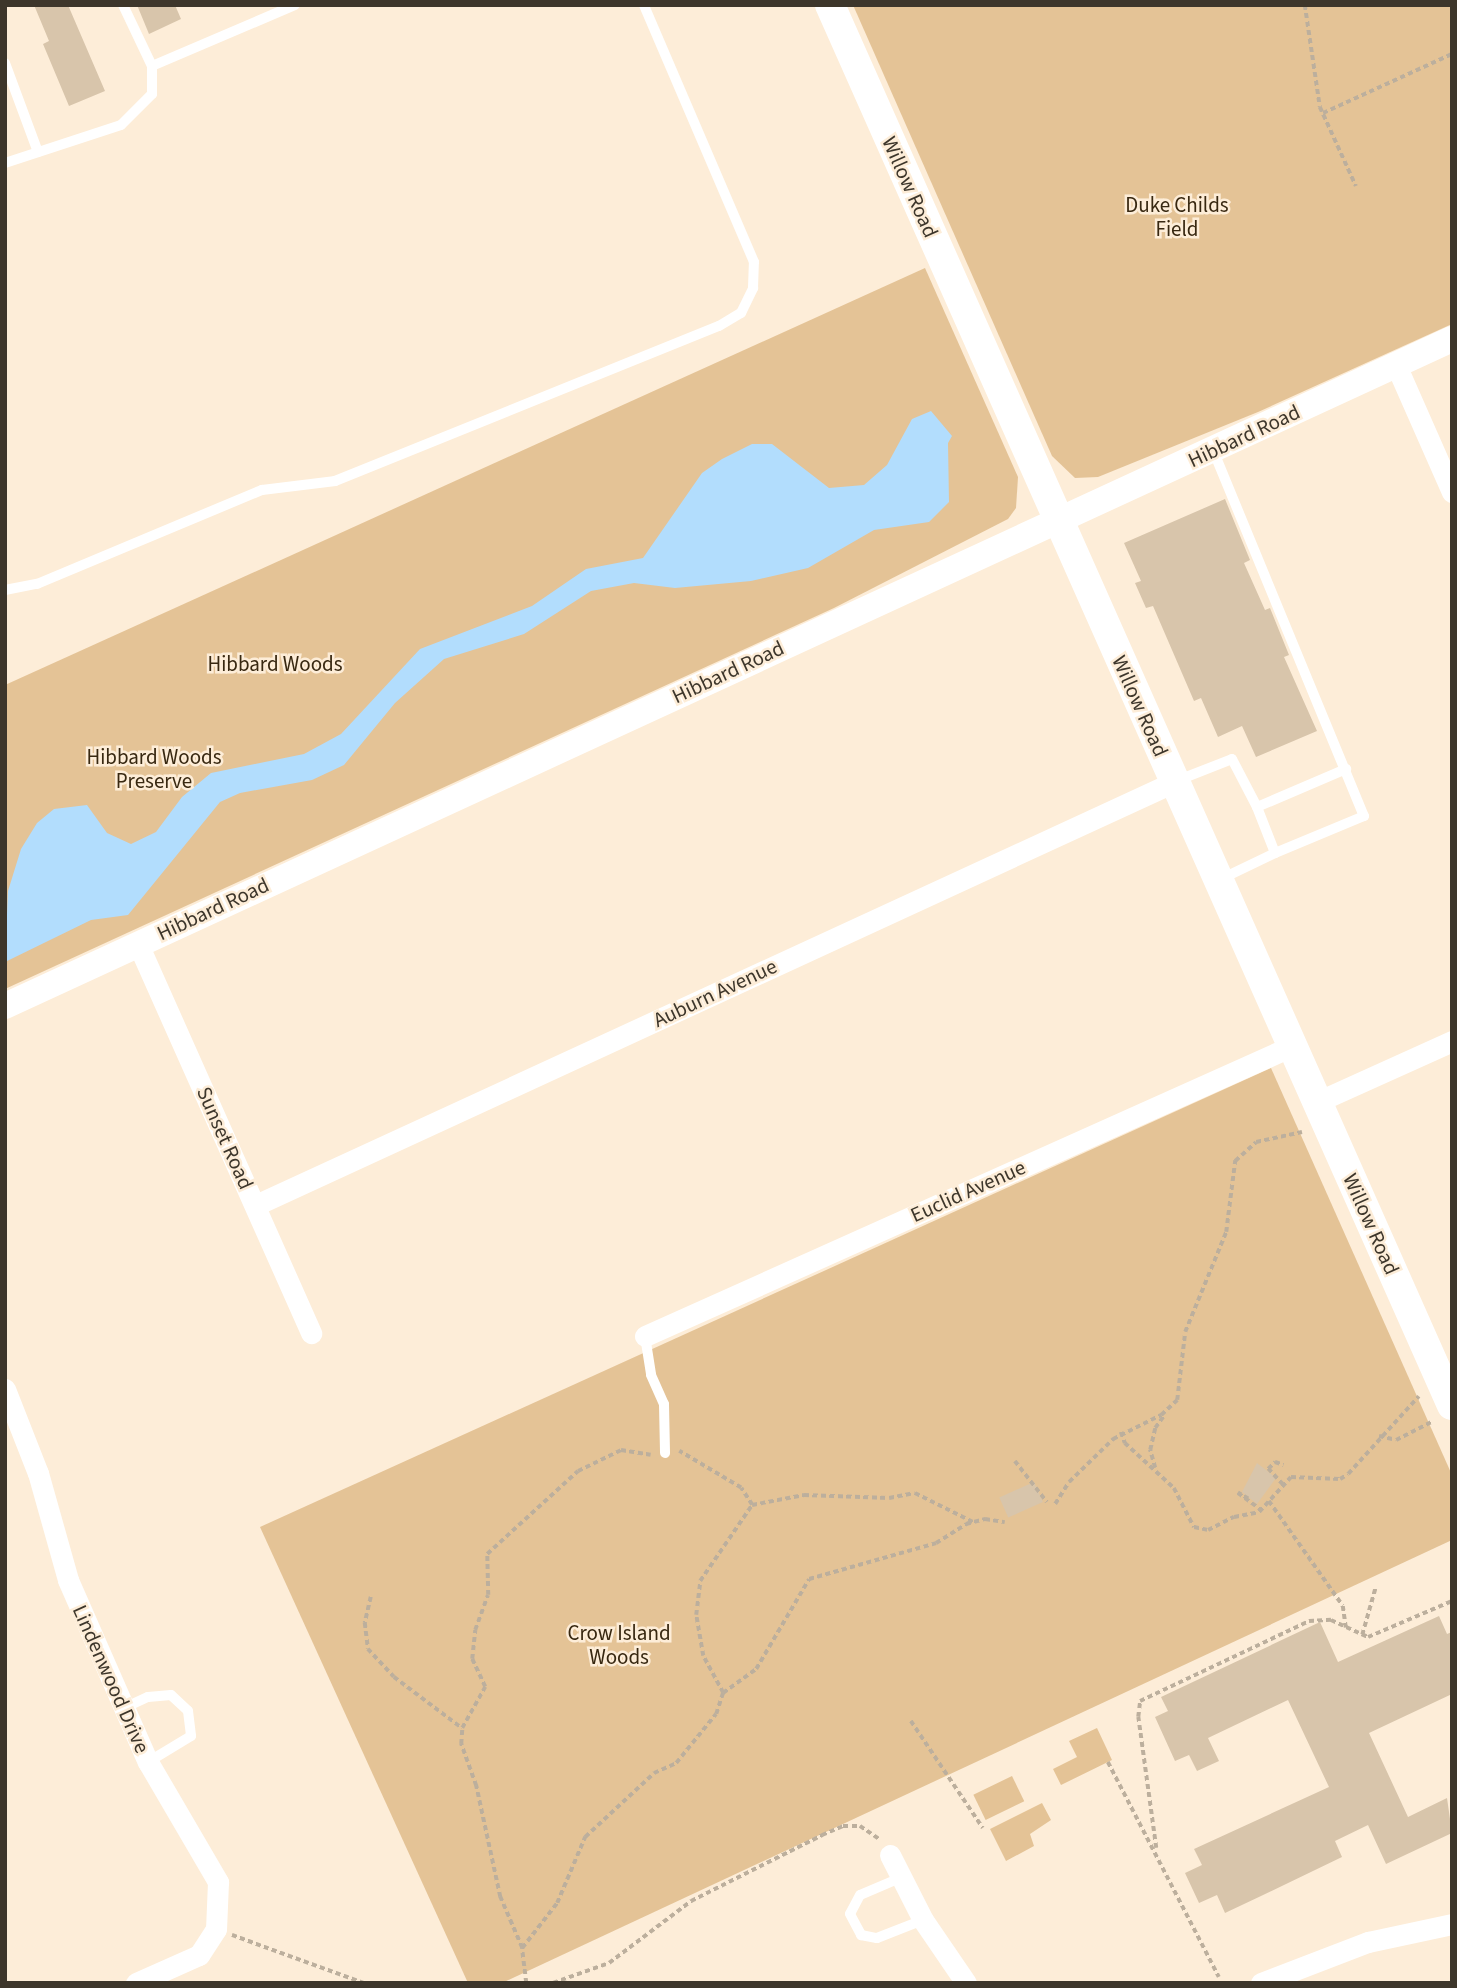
<!DOCTYPE html>
<html>
<head>
<meta charset="utf-8">
<style>
  body { margin:0 }
  #map { position:relative; width:1457px; height:1988px; overflow:hidden; background:#fdedd8; font-family:"Source Sans 3",sans-serif }
  div>[style] { position:absolute }
  [style*='--x'] { left:calc(var(--x)*1px); top:calc(var(--y)*1px); width:calc(var(--w)*1px); rotate:calc(var(--a)*1deg) }
  .green>* { inset:0; background:#e4c396; transform-origin:0 0 }
  .water>* { inset:0; background:#b2ddfd }
  .building>* { inset:0; background:#d8c5ab; transform-origin:0 0 }
  .path>* { height:3.5px; margin-top:-1.75px; transform-origin:0; background:repeating-linear-gradient(90deg,#bcaf9d 0 5px,transparent 0 8.5px) }
  .service>* { height:10px; margin:-5px; padding:0 5px; transform-origin:5px; border-radius:5px; background:#fff }
  .minor>* { height:21px; margin:-10.5px; padding:0 10.5px; transform-origin:10.5px; border-radius:10.5px; background:#fff }
  .tertiary>* { height:26px; margin:-13px; padding:0 13px; transform-origin:13px; border-radius:13px; background:#fff }
  .secondary>* { height:30px; margin:-15px; padding:0 15px; transform-origin:15px; border-radius:15px; background:#fff }
  span { translate:-50% -50%; white-space:nowrap; text-align:center; line-height:1.15; -webkit-text-stroke:5px #fdedd8; paint-order:stroke }
  .street-label { font-size:21px; color:#3d362b }
  .park-label { font-size:21px; color:#382811 }
  .frame { position:absolute; inset:0; border:7px solid #3d362b; pointer-events:none }
</style>
</head>
<body>
<div id="map">
  <div class="green">
    <i style="clip-path:polygon(853px 5px,1452px 5px,1452px 324px,1258px 412px,1098px 477px,1075px 478px,1052px 456px)"></i>
    <i style="clip-path:polygon(925px 268px,1018px 477px,1016px 508px,1008px 519px,834px 608px,5px 989px,5px 685px)"></i>
    <i style="clip-path:polygon(1271px 1068px,1452px 1475px,1452px 1540px,502px 1983px,468px 1983px,260px 1527px)"></i>
    <i style="clip-path:polygon(1097px 1728px,1112px 1760px,1061px 1785px,1053px 1769px,1077px 1757px,1069px 1741px)"></i>
    <i style="left:1012px;top:1776px;width:28px;height:43px;rotate:64deg"></i>
    <i style="clip-path:polygon(1042px 1803px,1051px 1820px,1030px 1834px,1034px 1846px,1006px 1861px,990px 1829px)"></i>
  </div>
  <div class="water">
    <i style="clip-path:polygon(931px 411px,952px 436px,948px 443px,949px 502px,929px 522px,874px 530px,808px 568px,751px 581px,675px 588px,634px 583px,591px 591px,524px 634px,444px 659px,395px 703px,344px 765px,312px 780px,240px 793px,220px 802px,128px 915px,91px 920px,5px 962px,8px 891px,21px 849px,37px 823px,54px 809px,87px 805px,107px 833px,131px 844px,156px 832px,182px 797px,211px 773px,304px 754px,341px 734px,420px 649px,532px 606px,586px 569px,643px 558px,702px 473px,722px 459px,752px 444px,772px 444px,829px 488px,864px 485px,887px 465px,912px 419px)"></i>
  </div>
  <div class="building">
    <i style="clip-path:polygon(34px 5px,68px 5px,105px 91px,69px 106px,43px 44px,49px 41px)"></i>
    <i style="clip-path:polygon(137px 5px,175px 5px,181px 19px,149px 34px)"></i>
    <i style="clip-path:polygon(1225px 499px,1250px 560px,1244px 563px,1265px 610px,1270px 608px,1289px 655px,1284px 657px,1317px 731px,1256px 757px,1242px 726px,1218px 737px,1201px 698px,1194px 701px,1153px 606px,1146px 608px,1135px 583px,1141px 581px,1124px 543px)"></i>
    <i style="clip-path:polygon(1257px 1463px,1276px 1478px,1257px 1504px,1242px 1492px)"></i>
    <i style="left:1034px;top:1482px;width:22px;height:38px;rotate:66deg"></i>
    <i style="clip-path:polygon(1439px 1616px,1447px 1634px,1452px 1632px,1452px 1694px,1369px 1733px,1408px 1817px,1447px 1798px,1452px 1833px,1386px 1864px,1368px 1825px,1335px 1841px,1342px 1857px,1261px 1896px,1225px 1913px,1217px 1895px,1199px 1903px,1185px 1873px,1202px 1865px,1194px 1849px,1329px 1787px,1288px 1700px,1208px 1738px,1219px 1761px,1197px 1771px,1189px 1755px,1175px 1761px,1155px 1717px,1168px 1711px,1161px 1697px,1320px 1622px,1338px 1662px)"></i>
  </div>
  <div class="path">
    <i style="--x:1305;--y:5;--w:103;--a:81.6"></i>
    <i style="--x:1320;--y:107;--w:87;--a:65.5"></i>
    <i style="--x:1323;--y:113;--w:142;--a:-24.6"></i>
    <i style="--x:1121;--y:1432;--w:12;--a:70"></i>
    <i style="--x:1125;--y:1443;--w:67;--a:42.6"></i>
    <i style="--x:1174;--y:1488;--w:44;--a:62.9"></i>
    <i style="--x:1194;--y:1527;--w:14;--a:12"></i>
    <i style="--x:1208;--y:1530;--w:29;--a:-27"></i>
    <i style="--x:1234;--y:1517;--w:25;--a:-11"></i>
    <i style="--x:1259;--y:1512;--w:47;--a:-47.6"></i>
    <i style="--x:1291;--y:1477;--w:49;--a:2.3"></i>
    <i style="--x:1340;--y:1479;--w:9;--a:-32"></i>
    <i style="--x:1348;--y:1474;--w:105;--a:-47.7"></i>
    <i style="--x:1379;--y:1436;--w:17;--a:13"></i>
    <i style="--x:1396;--y:1440;--w:39;--a:-27"></i>
    <i style="--x:1015;--y:1461;--w:52;--a:52"></i>
    <i style="--x:1155;--y:1468;--w:19;--a:-106"></i>
    <i style="--x:1150;--y:1450;--w:23;--a:-77"></i>
    <i style="--x:1155;--y:1428;--w:17;--a:-54"></i>
    <i style="--x:1283;--y:1485;--w:22;--a:-133"></i>
    <i style="--x:1268;--y:1469;--w:10;--a:-45"></i>
    <i style="--x:1275;--y:1462;--w:9;--a:18"></i>
    <i style="--x:1248;--y:1499;--w:12;--a:-149"></i>
    <i style="--x:1238;--y:1493;--w:29;--a:36"></i>
    <i style="--x:1269;--y:1501;--w:128;--a:54.8"></i>
    <i style="--x:1343;--y:1606;--w:22;--a:82"></i>
    <i style="--x:1055;--y:1504;--w:26;--a:-58"></i>
    <i style="--x:1069;--y:1482;--w:62;--a:-44.3"></i>
    <i style="--x:1113;--y:1439;--w:54;--a:-26.6"></i>
    <i style="--x:1161;--y:1415;--w:22;--a:-43"></i>
    <i style="--x:1177;--y:1400;--w:68;--a:-83.3"></i>
    <i style="--x:1185;--y:1332;--w:108;--a:-67.7"></i>
    <i style="--x:1226;--y:1232;--w:72;--a:-82.8"></i>
    <i style="--x:1235;--y:1161;--w:28;--a:-42"></i>
    <i style="--x:1256;--y:1142;--w:47;--a:-12.3"></i>
    <i style="--x:752;--y:1505;--w:53;--a:-10.9"></i>
    <i style="--x:804;--y:1495;--w:85;--a:2"></i>
    <i style="--x:889;--y:1498;--w:26;--a:-11"></i>
    <i style="--x:915;--y:1493;--w:65;--a:26.6"></i>
    <i style="--x:371;--y:1597;--w:27;--a:103"></i>
    <i style="--x:365;--y:1623;--w:26;--a:83"></i>
    <i style="--x:368;--y:1649;--w:38;--a:47"></i>
    <i style="--x:394;--y:1677;--w:85;--a:36.9"></i>
    <i style="--x:1362;--y:1635;--w:48;--a:-74.2"></i>
    <i style="--x:723;--y:1693;--w:41;--a:-36"></i>
    <i style="--x:756;--y:1669;--w:104;--a:-59.5"></i>
    <i style="--x:809;--y:1579;--w:132;--a:-15.8"></i>
    <i style="--x:936;--y:1543;--w:36;--a:-32"></i>
    <i style="--x:966;--y:1524;--w:20;--a:-15"></i>
    <i style="--x:985;--y:1519;--w:20;--a:9"></i>
    <i style="--x:911;--y:1721;--w:129;--a:56.1"></i>
    <i style="--x:1108;--y:1762;--w:242;--a:62.7"></i>
    <i style="--x:1156;--y:1848;--w:132;--a:-97.8"></i>
    <i style="--x:1138;--y:1717;--w:16;--a:-83"></i>
    <i style="--x:1140;--y:1701;--w:187;--a:-25.3"></i>
    <i style="--x:1309;--y:1621;--w:22;--a:-3"></i>
    <i style="--x:1331;--y:1620;--w:41;--a:24.7"></i>
    <i style="--x:1368;--y:1637;--w:91;--a:-23.2"></i>
    <i style="--x:232;--y:1935;--w:140;--a:20"></i>
    <i style="--x:522;--y:1948;--w:57;--a:-52.1"></i>
    <i style="--x:557;--y:1903;--w:72;--a:-67"></i>
    <i style="--x:585;--y:1837;--w:94;--a:-42.8"></i>
    <i style="--x:654;--y:1773;--w:24;--a:-24"></i>
    <i style="--x:676;--y:1763;--w:63;--a:-50.8"></i>
    <i style="--x:716;--y:1714;--w:22;--a:-72"></i>
    <i style="--x:723;--y:1693;--w:42;--a:-118.4"></i>
    <i style="--x:703;--y:1656;--w:42;--a:-99.7"></i>
    <i style="--x:696;--y:1615;--w:34;--a:-83"></i>
    <i style="--x:700;--y:1581;--w:92;--a:-55.6"></i>
    <i style="--x:752;--y:1505;--w:20;--a:-123"></i>
    <i style="--x:741;--y:1488;--w:72;--a:-149.2"></i>
    <i style="--x:526;--y:1983;--w:35;--a:-97"></i>
    <i style="--x:522;--y:1948;--w:56;--a:-113.3"></i>
    <i style="--x:500;--y:1897;--w:114;--a:-102.2"></i>
    <i style="--x:476;--y:1786;--w:45;--a:-109.7"></i>
    <i style="--x:461;--y:1744;--w:16;--a:-86"></i>
    <i style="--x:462;--y:1728;--w:47;--a:-60.7"></i>
    <i style="--x:485;--y:1687;--w:31;--a:-115"></i>
    <i style="--x:472;--y:1659;--w:29;--a:-84"></i>
    <i style="--x:475;--y:1630;--w:37;--a:-70"></i>
    <i style="--x:488;--y:1595;--w:41;--a:-91.4"></i>
    <i style="--x:487;--y:1554;--w:123;--a:-42.4"></i>
    <i style="--x:578;--y:1471;--w:48;--a:-26"></i>
    <i style="--x:621;--y:1450;--w:30;--a:9"></i>
    <i style="--x:553;--y:1983;--w:59;--a:-19.7"></i>
    <i style="--x:609;--y:1963;--w:103;--a:-37.1"></i>
    <i style="--x:691;--y:1901;--w:147;--a:-26.7"></i>
    <i style="--x:822;--y:1835;--w:23;--a:-23"></i>
    <i style="--x:843;--y:1826;--w:17;--a:0"></i>
    <i style="--x:860;--y:1826;--w:23;--a:34"></i>
  </div>
  <div class="service">
    <i style="--x:5;--y:63;--w:95;--a:69.7"></i>
    <i style="--x:152;--y:66;--w:155;--a:-23.1"></i>
    <i style="--x:5;--y:163;--w:122;--a:-18.1"></i>
    <i style="--x:121;--y:125;--w:44;--a:-45"></i>
    <i style="--x:152;--y:94;--w:28;--a:-90"></i>
    <i style="--x:152;--y:66;--w:68;--a:-115.4"></i>
    <i style="--x:1213;--y:450;--w:396;--a:67.6"></i>
    <i style="--x:1364;--y:816;--w:96;--a:157.4"></i>
    <i style="--x:1275;--y:853;--w:49;--a:-111.4"></i>
    <i style="--x:5;--y:590;--w:33;--a:-11"></i>
    <i style="--x:37;--y:584;--w:244;--a:-22.7"></i>
    <i style="--x:262;--y:490;--w:74;--a:-7"></i>
    <i style="--x:335;--y:481;--w:414;--a:-22"></i>
    <i style="--x:719;--y:326;--w:26;--a:-31"></i>
    <i style="--x:741;--y:313;--w:28;--a:-64"></i>
    <i style="--x:753;--y:288;--w:26;--a:-88"></i>
    <i style="--x:754;--y:262;--w:280;--a:-113.2"></i>
    <i style="--x:1176;--y:781;--w:60;--a:-21.4"></i>
    <i style="--x:1232;--y:759;--w:54;--a:62.5"></i>
    <i style="--x:1257;--y:807;--w:97;--a:-23.1"></i>
    <i style="--x:1221;--y:879;--w:60;--a:-25.7"></i>
    <i style="--x:645;--y:1336;--w:39;--a:81"></i>
    <i style="--x:651;--y:1375;--w:32;--a:66"></i>
    <i style="--x:664;--y:1404;--w:49;--a:88.8"></i>
    <i style="--x:124;--y:1708;--w:26;--a:-25"></i>
    <i style="--x:148;--y:1697;--w:23;--a:-5"></i>
    <i style="--x:171;--y:1695;--w:23;--a:43"></i>
    <i style="--x:188;--y:1711;--w:25;--a:83"></i>
    <i style="--x:191;--y:1736;--w:50;--a:148.8"></i>
    <i style="--x:900;--y:1878;--w:43;--a:157"></i>
    <i style="--x:860;--y:1895;--w:21;--a:118"></i>
    <i style="--x:850;--y:1914;--w:24;--a:62"></i>
    <i style="--x:861;--y:1935;--w:16;--a:11"></i>
    <i style="--x:877;--y:1938;--w:49;--a:-21.4"></i>
  </div>
  <div class="minor">
    <i style="--x:1396;--y:365;--w:139;--a:66.2"></i>
    <i style="--x:138;--y:944;--w:426;--a:66"></i>
    <i style="--x:1317;--y:1102;--w:148;--a:-24.3"></i>
    <i style="--x:256;--y:1205;--w:1011;--a:-24.74"></i>
    <i style="--x:645;--y:1336;--w:709;--a:-24.14"></i>
    <i style="--x:5;--y:1389;--w:90;--a:68.6"></i>
    <i style="--x:38;--y:1473;--w:111;--a:74.3"></i>
    <i style="--x:68;--y:1580;--w:199;--a:66.3"></i>
    <i style="--x:148;--y:1762;--w:139;--a:59.7"></i>
    <i style="--x:218;--y:1882;--w:47;--a:92.4"></i>
    <i style="--x:216;--y:1929;--w:31;--a:123"></i>
    <i style="--x:199;--y:1955;--w:69;--a:156"></i>
    <i style="--x:890;--y:1855;--w:73;--a:63.1"></i>
    <i style="--x:923;--y:1920;--w:76;--a:55.7"></i>
    <i style="--x:1261;--y:1983;--w:115;--a:-21"></i>
    <i style="--x:1368;--y:1942;--w:86;--a:-12.1"></i>
  </div>
  <div class="tertiary">
    <i style="--x:5;--y:1006;--w:1593;--a:-24.75"></i>
  </div>
  <div class="secondary">
    <i style="--x:830;--y:5;--w:1532;--a:66.05"></i>
  </div>
  <div class="street-label">
    <span style="left:910px;top:187px;rotate:66deg">Willow Road</span>
    <span style="left:1244px;top:436px;rotate:-25deg">Hibbard Road</span>
    <span style="left:728px;top:672px;rotate:-25deg">Hibbard Road</span>
    <span style="left:1140px;top:706px;rotate:66deg">Willow Road</span>
    <span style="left:213px;top:909px;rotate:-25deg">Hibbard Road</span>
    <span style="left:715px;top:993px;rotate:-25deg">Auburn Avenue</span>
    <span style="left:225px;top:1138px;rotate:66deg">Sunset Road</span>
    <span style="left:968px;top:1191px;rotate:-24deg">Euclid Avenue</span>
    <span style="left:1371px;top:1224px;rotate:66deg">Willow Road</span>
    <span style="left:111px;top:1679px;rotate:66deg">Lindenwood Drive</span>
  </div>
  <div class="park-label">
    <span style="left:1177px;top:217px">Duke Childs<br>Field</span>
    <span style="left:275px;top:664px">Hibbard Woods</span>
    <span style="left:154px;top:769px">Hibbard Woods<br>Preserve</span>
    <span style="left:619px;top:1645px">Crow Island<br>Woods</span>
  </div>
  <div class="frame"></div>
</div>
</body>
</html>
